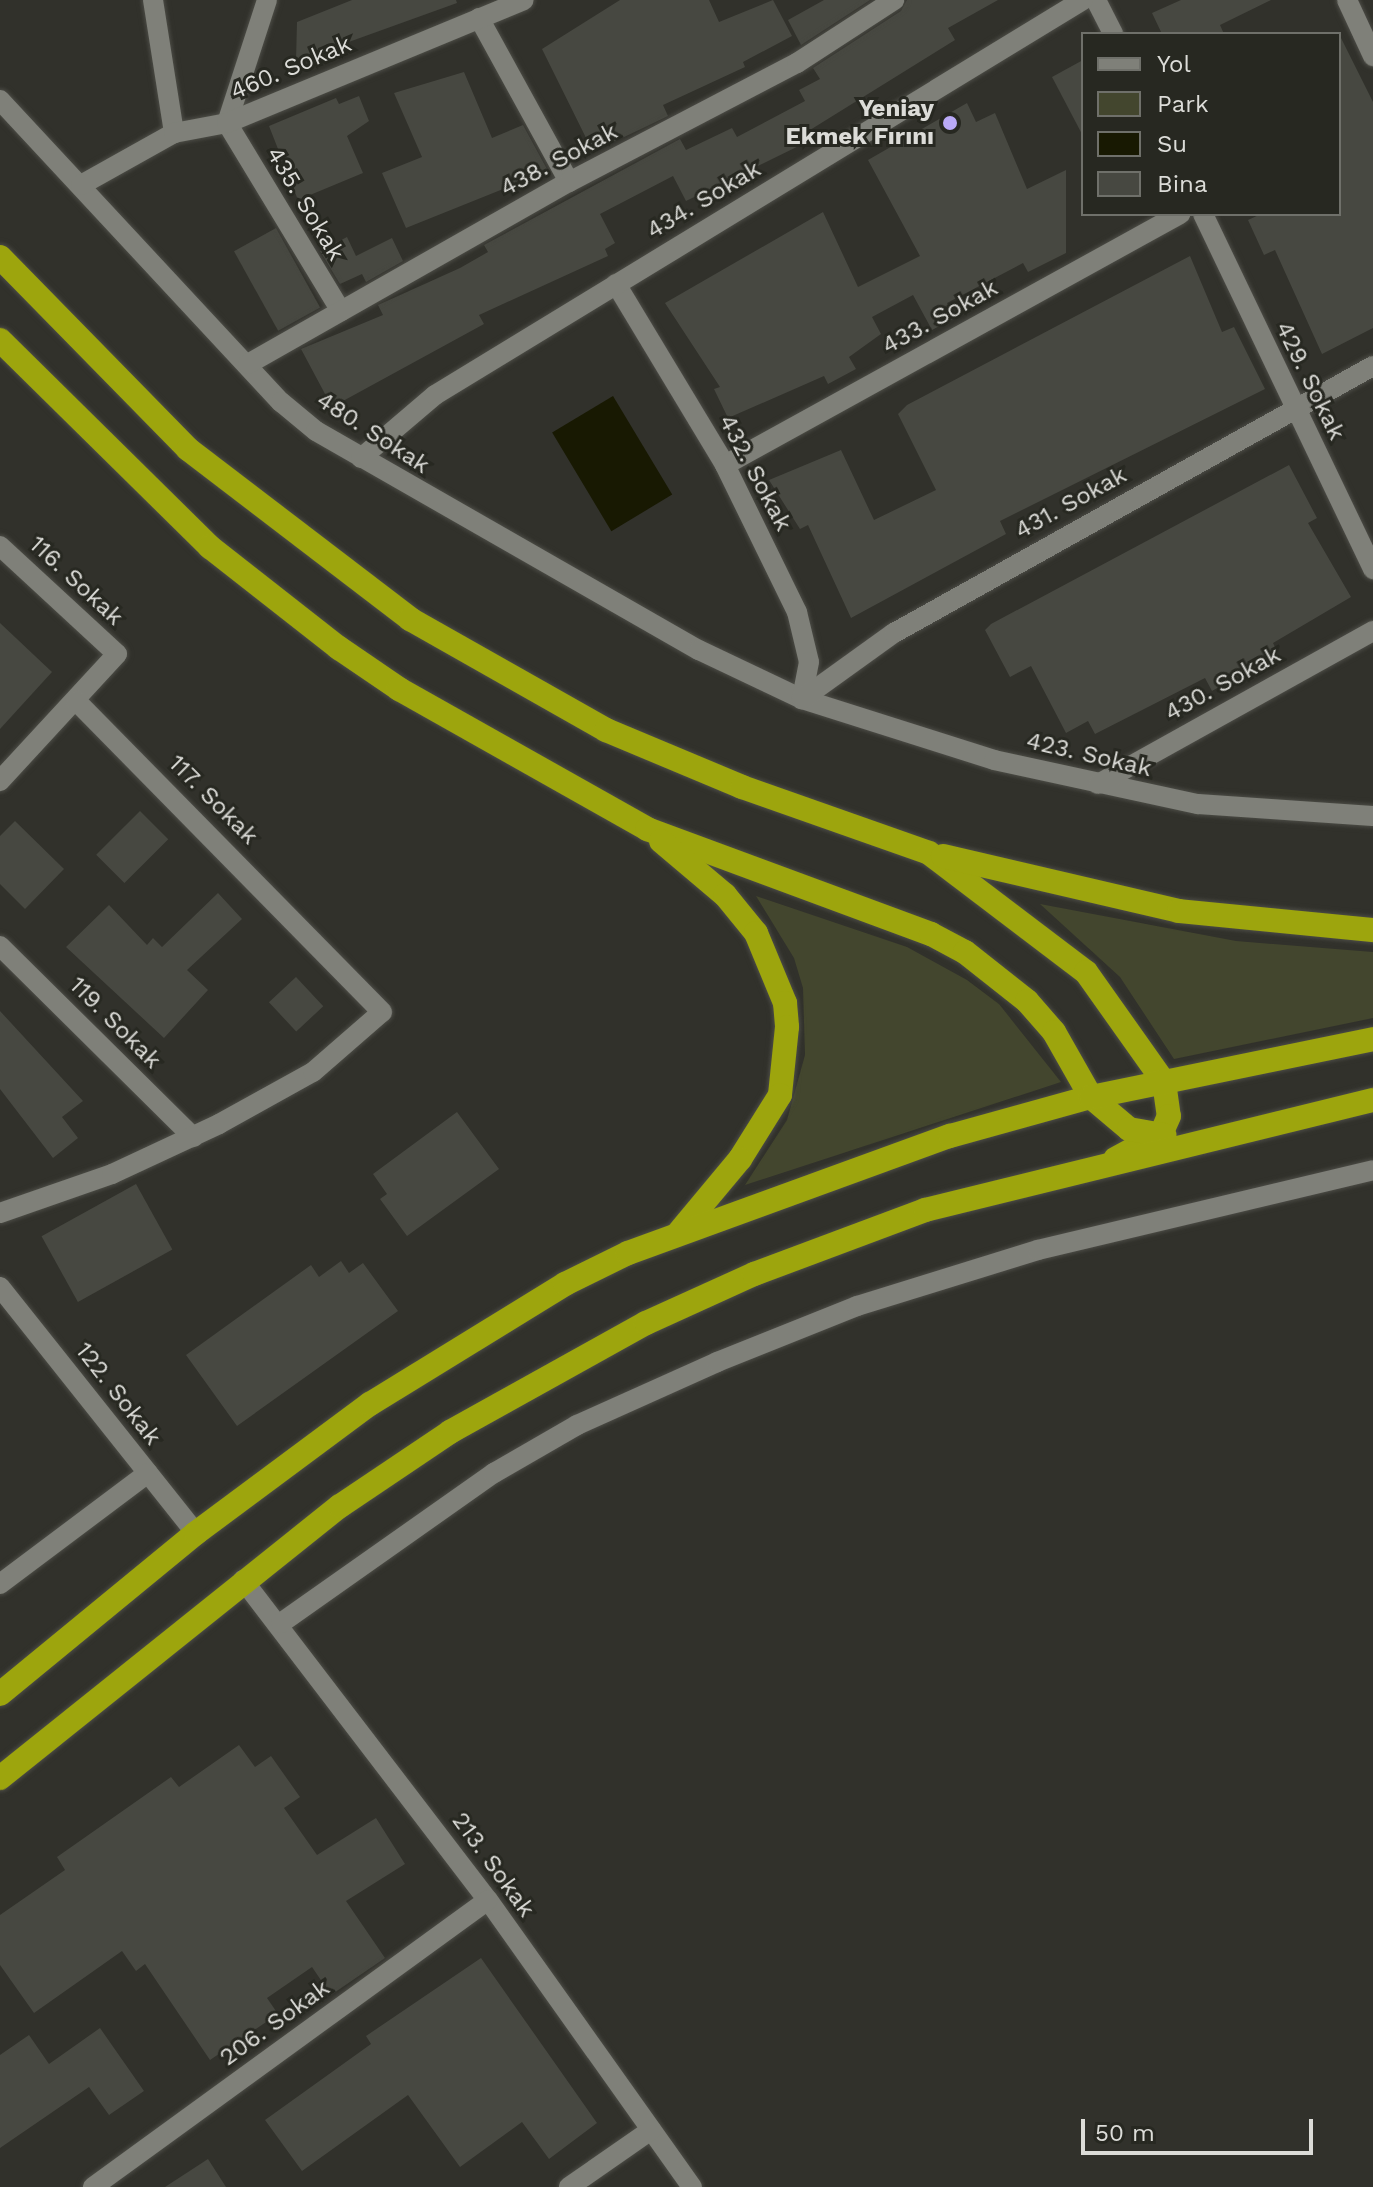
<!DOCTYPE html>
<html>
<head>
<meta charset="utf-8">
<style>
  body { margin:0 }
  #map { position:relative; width:1373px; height:2187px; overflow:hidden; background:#31312b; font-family:"Work Sans",sans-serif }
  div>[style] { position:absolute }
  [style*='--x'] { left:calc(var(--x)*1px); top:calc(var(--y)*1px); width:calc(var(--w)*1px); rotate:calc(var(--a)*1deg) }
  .green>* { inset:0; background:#43462e }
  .water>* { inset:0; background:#181902; transform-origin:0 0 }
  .building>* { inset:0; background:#474841; transform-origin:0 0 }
  .roads { filter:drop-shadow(0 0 2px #4c4c46) drop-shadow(0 0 2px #4c4c46) }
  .minor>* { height:20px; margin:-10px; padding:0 10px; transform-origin:10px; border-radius:10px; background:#7f8079 }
  .motorway>* { height:24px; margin:-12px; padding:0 12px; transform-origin:12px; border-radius:12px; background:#9da50d }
  .dots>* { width:22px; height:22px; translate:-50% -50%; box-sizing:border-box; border:4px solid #272821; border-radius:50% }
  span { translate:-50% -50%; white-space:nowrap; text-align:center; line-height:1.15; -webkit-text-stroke:6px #272821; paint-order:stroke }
  .street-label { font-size:24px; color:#dcdcd8 }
  .poi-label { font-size:24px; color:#dcdcd8; font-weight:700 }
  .right { translate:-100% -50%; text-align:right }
  .legend { position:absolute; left:1081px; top:32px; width:260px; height:184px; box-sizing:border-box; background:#272821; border:2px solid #6f706a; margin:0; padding:10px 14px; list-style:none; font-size:24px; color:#dcdcd8 }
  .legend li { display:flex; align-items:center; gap:16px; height:40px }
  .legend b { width:40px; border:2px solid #6f706a }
  .scale { position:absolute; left:1081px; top:2119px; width:232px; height:36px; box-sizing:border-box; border:4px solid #dcdcd8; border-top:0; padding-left:10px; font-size:24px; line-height:28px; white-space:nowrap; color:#dcdcd8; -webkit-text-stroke:6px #272821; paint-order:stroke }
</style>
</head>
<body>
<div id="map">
  <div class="green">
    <i style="clip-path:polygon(756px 896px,907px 947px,967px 980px,999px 1004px,1061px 1082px,745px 1185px,787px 1120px,805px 1055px,803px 988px,794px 958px)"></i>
    <i style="clip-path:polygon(1040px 904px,1236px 941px,1373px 952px,1373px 1018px,1174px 1059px,1120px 977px)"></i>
  </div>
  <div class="water">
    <i style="left:613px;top:396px;width:115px;height:71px;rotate:59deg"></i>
  </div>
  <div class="building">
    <i style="clip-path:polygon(352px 0,456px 0,457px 3px,296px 61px,297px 22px)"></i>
    <i style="clip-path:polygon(620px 0,709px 0,719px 22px,773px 0,792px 36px,743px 62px,745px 67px,663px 105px,668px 116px,593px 152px,542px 49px)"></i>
    <i style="clip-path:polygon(824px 0,870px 0,801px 45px,788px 20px)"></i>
    <i style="clip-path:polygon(907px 0,998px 0,948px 28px,955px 40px,810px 130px,815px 138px,686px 201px,673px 176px,600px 214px,615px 243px,605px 249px,608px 256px,479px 315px,484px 324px,332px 407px,301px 349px,383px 315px,378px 305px,460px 268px,488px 252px,484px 245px,680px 139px,686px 150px,732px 128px,737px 137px,805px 101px,799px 90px,820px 79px,813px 68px,901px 11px)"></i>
    <i style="clip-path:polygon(1181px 0,1271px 0,1220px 25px,1224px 34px,1162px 34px,1152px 13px)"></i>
    <i style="clip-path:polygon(1339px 34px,1373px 102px,1373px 328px,1322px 354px,1275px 250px,1264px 255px,1248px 220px,1261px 214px,1339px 214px)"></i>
    <i style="clip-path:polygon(1083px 60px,1083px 136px,1052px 77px)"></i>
    <i style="clip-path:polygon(464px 72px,492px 138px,523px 125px,548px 171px,406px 228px,382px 173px,422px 157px,394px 93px)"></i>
    <i style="clip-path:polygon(359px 96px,369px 121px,347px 136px,363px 173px,298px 200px,269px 126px,336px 98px,339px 104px)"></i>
    <i style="clip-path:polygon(967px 103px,976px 122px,995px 113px,1027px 189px,1066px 170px,1066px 253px,1028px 272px,1023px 263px,947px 303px,955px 318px,932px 330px,913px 295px,872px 317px,881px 334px,849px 357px,856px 369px,828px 384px,824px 376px,728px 418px,714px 389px,720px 387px,665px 303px,823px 212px,858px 287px,920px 256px,868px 160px)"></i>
    <i style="left:276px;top:228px;width:91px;height:48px;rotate:61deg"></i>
    <i style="clip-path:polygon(347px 237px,356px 256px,392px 238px,403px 261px,366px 282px,362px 274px,340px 284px,320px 251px)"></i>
    <i style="clip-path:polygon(1190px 256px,1222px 332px,1234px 327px,1265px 389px,1000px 521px,1006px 534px,851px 618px,808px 525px,800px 529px,769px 480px,841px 450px,874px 520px,936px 490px,898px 414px,907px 405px)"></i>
    <i style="clip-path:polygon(1289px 465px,1317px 518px,1308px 523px,1351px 597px,1273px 643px,1278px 653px,1212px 691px,1205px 678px,1095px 734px,1088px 721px,1066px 733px,1031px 666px,1010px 677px,985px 630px,991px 624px)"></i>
    <i style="clip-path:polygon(0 623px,52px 672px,0 729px)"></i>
    <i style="left:140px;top:811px;width:40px;height:62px;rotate:45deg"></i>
    <i style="clip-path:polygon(15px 821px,64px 869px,25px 909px,0 884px,0 836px)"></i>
    <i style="clip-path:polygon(218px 893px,242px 919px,187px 970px,208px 990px,164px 1038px,66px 947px,109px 905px,147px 945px,153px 938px,162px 947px)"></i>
    <i style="left:296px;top:977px;width:40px;height:37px;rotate:47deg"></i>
    <i style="clip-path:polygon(0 1011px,83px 1101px,62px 1117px,78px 1138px,53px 1158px,0 1089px)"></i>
    <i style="clip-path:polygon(457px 1112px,499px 1169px,407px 1236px,380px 1199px,387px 1194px,373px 1174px)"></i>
    <i style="left:136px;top:1184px;width:75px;height:108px;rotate:61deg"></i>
    <i style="clip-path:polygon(341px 1261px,349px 1273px,363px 1263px,398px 1311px,237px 1426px,186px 1355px,311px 1265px,319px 1277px)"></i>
    <i style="clip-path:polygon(239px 1745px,255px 1767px,271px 1756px,300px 1797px,284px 1808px,317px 1855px,376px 1818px,405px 1864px,346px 1901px,385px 1958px,331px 1995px,312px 1967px,267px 1998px,278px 2014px,210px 2060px,145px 1964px,136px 1971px,122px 1951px,34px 2013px,0 1965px,0 1915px,65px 1870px,57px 1857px,171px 1777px,179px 1787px)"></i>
    <i style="clip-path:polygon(481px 1958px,597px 2123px,549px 2159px,522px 2122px,460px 2167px,408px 2095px,302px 2171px,265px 2120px,371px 2044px,366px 2036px)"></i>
    <i style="clip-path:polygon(100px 2028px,144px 2091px,109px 2115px,89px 2087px,0 2148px,0 2055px,29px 2035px,49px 2064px)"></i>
    <i style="clip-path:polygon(208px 2159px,226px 2187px,165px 2187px)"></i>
  </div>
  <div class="roads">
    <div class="minor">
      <i style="--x:153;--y:0;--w:135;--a:81"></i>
      <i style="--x:267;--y:0;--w:129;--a:108"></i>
      <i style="--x:227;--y:123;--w:220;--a:58.8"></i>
      <i style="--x:1096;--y:0;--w:38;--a:63"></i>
      <i style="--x:1347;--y:0;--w:62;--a:65.1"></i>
      <i style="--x:479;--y:18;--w:187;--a:61.2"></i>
      <i style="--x:0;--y:100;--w:413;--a:47.1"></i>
      <i style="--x:281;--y:402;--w:45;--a:39.6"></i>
      <i style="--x:316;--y:431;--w:441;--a:29.8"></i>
      <i style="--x:699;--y:650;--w:114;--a:25.4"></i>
      <i style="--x:802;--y:699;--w:201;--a:17.6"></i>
      <i style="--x:994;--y:760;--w:209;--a:12.2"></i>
      <i style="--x:1198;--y:804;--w:175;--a:3.9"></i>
      <i style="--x:81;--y:185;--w:107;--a:-29.2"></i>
      <i style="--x:174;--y:133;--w:54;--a:-10.7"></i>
      <i style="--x:227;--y:123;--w:321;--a:-22.5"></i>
      <i style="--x:1203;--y:214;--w:394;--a:64.4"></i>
      <i style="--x:616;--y:284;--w:211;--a:58.9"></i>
      <i style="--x:725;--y:465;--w:164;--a:63.9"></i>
      <i style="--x:797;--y:612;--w:51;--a:76.5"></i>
      <i style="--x:809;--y:662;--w:38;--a:101"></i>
      <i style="--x:248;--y:364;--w:369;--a:-29.6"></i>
      <i style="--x:569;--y:182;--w:257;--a:-27.6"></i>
      <i style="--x:797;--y:63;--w:116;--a:-33"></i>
      <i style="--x:361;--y:458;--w:97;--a:-40.4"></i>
      <i style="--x:435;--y:395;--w:759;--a:-31.37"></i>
      <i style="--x:725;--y:465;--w:520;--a:-28.88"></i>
      <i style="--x:0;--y:546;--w:159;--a:42.7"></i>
      <i style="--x:117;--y:654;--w:173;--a:132.7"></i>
      <i style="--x:802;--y:699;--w:113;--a:-35.7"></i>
      <i style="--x:894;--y:633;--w:548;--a:-29.14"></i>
      <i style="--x:1098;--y:784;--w:315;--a:-29.1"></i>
      <i style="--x:0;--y:946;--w:272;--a:44.7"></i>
      <i style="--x:0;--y:1213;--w:119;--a:-19.2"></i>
      <i style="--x:112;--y:1174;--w:118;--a:-25"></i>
      <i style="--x:219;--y:1124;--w:107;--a:-29"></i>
      <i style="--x:313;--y:1072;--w:91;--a:-41"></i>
      <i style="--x:382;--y:1012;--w:436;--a:-134.5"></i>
      <i style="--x:0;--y:1287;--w:315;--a:51.5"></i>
      <i style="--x:243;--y:1580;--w:403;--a:52.6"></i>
      <i style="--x:488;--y:1900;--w:352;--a:54.6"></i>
      <i style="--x:0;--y:1584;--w:185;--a:-36.9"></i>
      <i style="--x:281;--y:1623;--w:261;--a:-35.2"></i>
      <i style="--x:494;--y:1473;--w:96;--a:-30"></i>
      <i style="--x:577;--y:1425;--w:154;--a:-24.2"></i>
      <i style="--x:717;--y:1362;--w:151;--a:-21.8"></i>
      <i style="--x:857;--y:1306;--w:189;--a:-17.2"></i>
      <i style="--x:1038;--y:1250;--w:344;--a:-13.4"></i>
      <i style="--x:93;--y:2187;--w:488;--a:-36"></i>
      <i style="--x:569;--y:2187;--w:100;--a:-34.8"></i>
    </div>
    <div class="motorway">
      <i style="--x:0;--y:257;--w:269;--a:45.6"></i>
      <i style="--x:188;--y:449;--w:280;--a:37.4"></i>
      <i style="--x:410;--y:619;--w:225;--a:29.5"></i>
      <i style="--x:606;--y:730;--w:147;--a:22.7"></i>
      <i style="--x:742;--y:787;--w:198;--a:19.4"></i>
      <i style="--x:929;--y:853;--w:197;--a:37.2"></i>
      <i style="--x:1086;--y:972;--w:135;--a:54.7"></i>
      <i style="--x:1164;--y:1082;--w:34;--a:82"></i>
      <i style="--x:1169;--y:1116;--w:20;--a:114"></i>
      <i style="--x:1161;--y:1134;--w:52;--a:151.5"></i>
      <i style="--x:0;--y:340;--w:295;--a:44.6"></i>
      <i style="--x:210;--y:547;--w:164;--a:38.1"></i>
      <i style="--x:339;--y:648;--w:73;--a:34.3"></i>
      <i style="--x:399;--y:689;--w:285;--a:29.4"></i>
      <i style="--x:647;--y:829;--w:303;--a:20.3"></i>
      <i style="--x:931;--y:934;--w:38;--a:28"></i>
      <i style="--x:965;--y:952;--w:79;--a:38.3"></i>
      <i style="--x:1027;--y:1001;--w:41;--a:48.9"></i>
      <i style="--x:1054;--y:1032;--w:75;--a:60.4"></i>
      <i style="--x:1091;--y:1097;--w:50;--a:40.1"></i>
      <i style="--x:1129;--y:1129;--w:36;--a:10"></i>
      <i style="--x:661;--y:841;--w:84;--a:40.2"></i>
      <i style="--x:725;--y:895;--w:49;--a:50.8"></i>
      <i style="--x:756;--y:933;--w:76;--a:67.5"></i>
      <i style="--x:785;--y:1003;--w:24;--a:85"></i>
      <i style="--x:787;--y:1027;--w:68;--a:95.9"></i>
      <i style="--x:780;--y:1095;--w:75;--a:122"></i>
      <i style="--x:740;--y:1159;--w:94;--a:129.8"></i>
      <i style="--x:943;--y:856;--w:242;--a:13.1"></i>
      <i style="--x:1179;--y:911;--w:195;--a:5.6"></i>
      <i style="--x:0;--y:1694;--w:254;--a:-39.4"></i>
      <i style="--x:196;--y:1533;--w:217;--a:-36.6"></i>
      <i style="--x:370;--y:1404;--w:229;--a:-31.6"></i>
      <i style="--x:565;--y:1284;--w:70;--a:-26.2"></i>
      <i style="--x:628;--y:1253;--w:343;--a:-20"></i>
      <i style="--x:950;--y:1136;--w:146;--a:-15.5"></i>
      <i style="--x:1091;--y:1097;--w:288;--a:-11.6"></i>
      <i style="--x:0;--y:1778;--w:435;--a:-38.7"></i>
      <i style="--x:340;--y:1506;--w:133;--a:-33.9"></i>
      <i style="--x:450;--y:1432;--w:224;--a:-29.1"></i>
      <i style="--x:646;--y:1323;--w:119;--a:-24.4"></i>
      <i style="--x:754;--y:1274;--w:183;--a:-20.5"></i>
      <i style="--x:925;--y:1210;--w:461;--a:-13.8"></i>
    </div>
  </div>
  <div class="dots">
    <i style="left:950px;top:123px;background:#baaaf7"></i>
  </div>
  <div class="street-label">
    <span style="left:291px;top:68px;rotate:-23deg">460. Sokak</span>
    <span style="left:559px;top:160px;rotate:-28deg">438. Sokak</span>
    <span style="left:704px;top:200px;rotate:-31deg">434. Sokak</span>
    <span style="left:305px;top:204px;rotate:59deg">435. Sokak</span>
    <span style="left:940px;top:317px;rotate:-29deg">433. Sokak</span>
    <span style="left:1310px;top:381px;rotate:64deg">429. Sokak</span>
    <span style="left:373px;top:433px;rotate:33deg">480. Sokak</span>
    <span style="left:755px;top:473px;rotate:62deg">432. Sokak</span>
    <span style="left:1071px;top:503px;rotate:-29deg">431. Sokak</span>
    <span style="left:76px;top:581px;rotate:43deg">116. Sokak</span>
    <span style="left:1223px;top:684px;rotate:-29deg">430. Sokak</span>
    <span style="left:1089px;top:755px;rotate:13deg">423. Sokak</span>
    <span style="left:213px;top:800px;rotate:45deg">117. Sokak</span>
    <span style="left:115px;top:1023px;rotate:45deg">119. Sokak</span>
    <span style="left:118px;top:1394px;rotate:52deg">122. Sokak</span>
    <span style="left:493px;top:1865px;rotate:54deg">213. Sokak</span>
    <span style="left:275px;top:2023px;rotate:-36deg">206. Sokak</span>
  </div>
  <div class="poi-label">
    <span class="right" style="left:934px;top:123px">Yeniay<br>Ekmek Fırını</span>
  </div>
  <ul class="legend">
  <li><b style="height:10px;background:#7f8079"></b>Yol</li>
  <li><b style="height:22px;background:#43462e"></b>Park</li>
  <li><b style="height:22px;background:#181902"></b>Su</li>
  <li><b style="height:22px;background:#474841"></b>Bina</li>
  </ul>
  <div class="scale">50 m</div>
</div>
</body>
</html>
